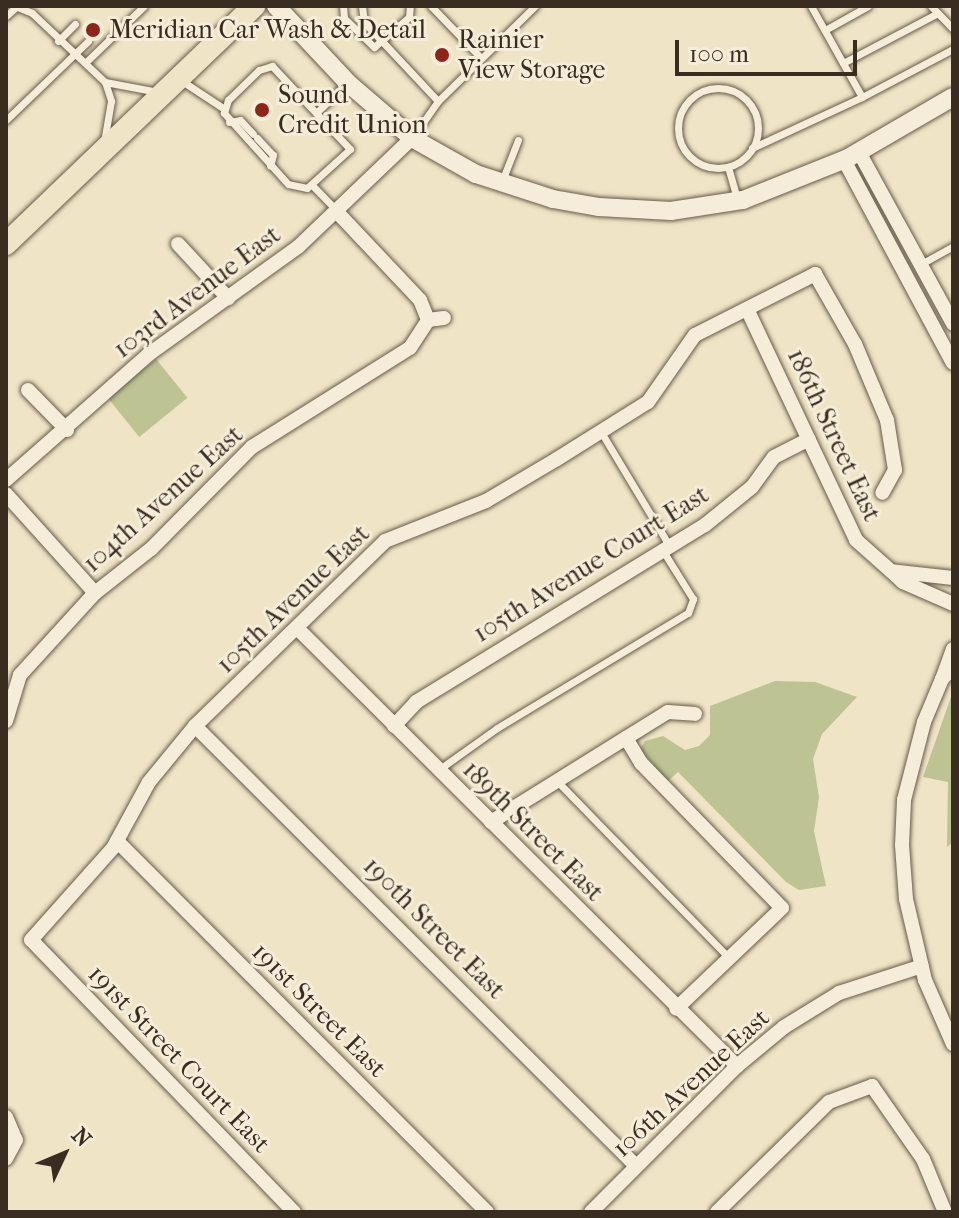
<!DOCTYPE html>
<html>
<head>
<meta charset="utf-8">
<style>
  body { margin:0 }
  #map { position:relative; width:959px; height:1218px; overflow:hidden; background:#efe4c5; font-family:"IM FELL French Canon",serif }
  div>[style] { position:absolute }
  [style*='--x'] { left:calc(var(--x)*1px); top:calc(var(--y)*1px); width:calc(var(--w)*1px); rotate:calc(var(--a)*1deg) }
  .green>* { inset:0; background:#bdc392; transform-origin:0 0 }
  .roads { filter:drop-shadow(0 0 2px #665a4a) drop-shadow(0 0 2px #665a4a) }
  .service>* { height:7px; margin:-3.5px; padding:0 3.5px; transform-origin:3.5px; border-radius:3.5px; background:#f5edd9 }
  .service>.ring { margin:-3.5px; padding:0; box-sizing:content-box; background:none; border:7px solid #f5edd9; border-radius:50% }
  .minor>* { height:14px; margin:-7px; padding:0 7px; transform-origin:7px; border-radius:7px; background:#f5edd9 }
  .tertiary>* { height:18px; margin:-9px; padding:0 9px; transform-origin:9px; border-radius:9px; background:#f5edd9 }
  .primary>* { height:22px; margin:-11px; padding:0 11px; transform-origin:11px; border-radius:11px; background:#efe4c5 }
  .dots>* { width:22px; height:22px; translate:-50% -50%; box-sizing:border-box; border:4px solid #f5edd9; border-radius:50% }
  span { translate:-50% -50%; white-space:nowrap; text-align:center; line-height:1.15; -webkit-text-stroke:6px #f5edd9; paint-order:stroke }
  .poi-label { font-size:26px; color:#392c21 }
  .left { translate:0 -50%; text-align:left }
  .street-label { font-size:26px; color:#392c21 }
  .frame { position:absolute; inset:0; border:8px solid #392c21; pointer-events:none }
  .north { position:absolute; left:24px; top:1114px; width:80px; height:80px; -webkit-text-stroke:6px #f5edd9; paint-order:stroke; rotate:46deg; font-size:22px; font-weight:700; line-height:32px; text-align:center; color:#392c21 }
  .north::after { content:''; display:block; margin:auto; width:28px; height:36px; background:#392c21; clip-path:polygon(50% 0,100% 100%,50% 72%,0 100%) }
  .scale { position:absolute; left:675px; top:40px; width:182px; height:36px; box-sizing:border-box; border:4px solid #392c21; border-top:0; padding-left:10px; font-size:24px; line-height:28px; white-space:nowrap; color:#392c21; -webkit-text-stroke:6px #f5edd9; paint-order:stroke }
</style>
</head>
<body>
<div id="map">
  <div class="green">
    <i style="left:156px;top:359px;width:50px;height:62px;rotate:51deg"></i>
    <i style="clip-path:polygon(775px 681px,815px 682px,857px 697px,822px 734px,813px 759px,819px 797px,814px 831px,826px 886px,799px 890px,786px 882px,678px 772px,668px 781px,640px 749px,645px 741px,663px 736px,685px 750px,699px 746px,710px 735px,710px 706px)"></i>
    <i style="clip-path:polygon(953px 691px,953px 842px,947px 847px,948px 782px,923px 777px)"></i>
  </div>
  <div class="roads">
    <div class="service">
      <i style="--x:15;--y:6;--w:18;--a:22"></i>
      <i style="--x:32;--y:13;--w:100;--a:43.4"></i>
      <i style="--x:105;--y:82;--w:20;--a:72"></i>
      <i style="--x:111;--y:101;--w:42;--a:99.7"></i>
      <i style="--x:343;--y:6;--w:12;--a:85"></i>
      <i style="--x:344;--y:18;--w:42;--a:44"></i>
      <i style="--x:374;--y:47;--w:46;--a:-40.6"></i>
      <i style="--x:409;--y:17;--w:11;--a:-85"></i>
      <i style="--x:362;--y:6;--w:16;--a:83"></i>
      <i style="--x:364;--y:22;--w:108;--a:46.9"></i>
      <i style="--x:431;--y:6;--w:72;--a:46.1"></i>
      <i style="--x:931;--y:6;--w:32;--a:46"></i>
      <i style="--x:6;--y:16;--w:13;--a:-42"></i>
      <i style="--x:825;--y:30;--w:49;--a:-29.2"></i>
      <i style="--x:58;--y:41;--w:24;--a:-45"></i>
      <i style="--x:87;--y:61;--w:79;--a:-44"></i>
      <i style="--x:843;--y:63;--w:107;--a:-27.8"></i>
      <i style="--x:272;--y:66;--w:114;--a:46.8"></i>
      <i style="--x:350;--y:149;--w:58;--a:137.8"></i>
      <i style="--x:307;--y:188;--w:19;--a:-168"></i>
      <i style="--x:288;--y:184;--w:96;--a:-132"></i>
      <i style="--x:224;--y:113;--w:14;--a:-73"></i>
      <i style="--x:228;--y:100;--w:43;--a:-44.1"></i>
      <i style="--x:259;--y:70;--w:14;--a:-17"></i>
      <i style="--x:182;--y:81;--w:49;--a:33.4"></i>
      <i style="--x:105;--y:82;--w:54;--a:10.7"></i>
      <i class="ring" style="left:678px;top:88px;width:73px;height:73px"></i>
      <i style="--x:862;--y:97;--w:103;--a:-27.8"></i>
      <i style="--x:316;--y:113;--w:42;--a:-44"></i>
      <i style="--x:6;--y:120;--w:114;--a:-43.9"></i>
      <i style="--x:229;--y:122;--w:11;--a:-10"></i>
      <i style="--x:240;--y:120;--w:19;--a:47"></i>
      <i style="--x:257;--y:138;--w:23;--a:47"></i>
      <i style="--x:273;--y:155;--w:11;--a:105"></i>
      <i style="--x:412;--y:138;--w:45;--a:-54.9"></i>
      <i style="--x:438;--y:101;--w:136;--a:-44.4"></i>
      <i style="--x:752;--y:148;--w:121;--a:-24.9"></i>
      <i style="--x:862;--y:97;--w:104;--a:-119.3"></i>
      <i style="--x:728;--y:167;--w:33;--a:74"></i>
      <i style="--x:502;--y:181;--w:44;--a:-68.7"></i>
      <i style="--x:312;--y:185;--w:35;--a:46"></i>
      <i style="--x:921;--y:264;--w:37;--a:-29"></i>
      <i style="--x:601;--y:432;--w:134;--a:59"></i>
      <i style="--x:438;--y:770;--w:72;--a:-35.4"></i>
      <i style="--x:497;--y:728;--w:223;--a:-31.1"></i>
      <i style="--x:688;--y:613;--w:15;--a:-70"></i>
      <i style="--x:693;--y:599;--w:57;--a:-122"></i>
      <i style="--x:557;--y:781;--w:247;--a:45.8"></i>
    </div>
    <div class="minor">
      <i style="--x:859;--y:152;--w:196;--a:61.3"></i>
      <i style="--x:844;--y:160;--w:230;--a:61.8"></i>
      <i style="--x:337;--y:212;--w:121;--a:46.7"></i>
      <i style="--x:420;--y:300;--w:22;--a:68"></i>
      <i style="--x:428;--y:320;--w:16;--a:-7"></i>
      <i style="--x:178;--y:244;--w:74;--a:47.2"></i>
      <i style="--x:747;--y:309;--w:255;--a:64.7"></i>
      <i style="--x:856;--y:540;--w:47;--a:41.5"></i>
      <i style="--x:28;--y:390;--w:56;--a:45.7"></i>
      <i style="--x:6;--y:480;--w:191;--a:-41.4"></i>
      <i style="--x:149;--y:354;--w:183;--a:-35.7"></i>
      <i style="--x:298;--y:247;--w:158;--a:-43.7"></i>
      <i style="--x:6;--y:494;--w:133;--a:48"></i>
      <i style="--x:953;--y:578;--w:62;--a:-173.6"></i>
      <i style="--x:891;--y:571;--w:16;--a:43"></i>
      <i style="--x:903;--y:582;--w:55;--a:23.7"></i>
      <i style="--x:297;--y:628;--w:621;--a:44.87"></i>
      <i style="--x:953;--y:649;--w:32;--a:110"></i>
      <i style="--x:942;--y:679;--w:16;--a:-47"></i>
      <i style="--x:942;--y:679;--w:47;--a:112.7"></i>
      <i style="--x:924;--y:722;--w:81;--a:104.4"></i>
      <i style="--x:904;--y:800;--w:45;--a:92.5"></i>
      <i style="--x:902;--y:845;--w:54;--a:85.8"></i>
      <i style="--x:906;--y:899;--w:83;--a:76.8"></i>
      <i style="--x:925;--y:980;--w:70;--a:66.4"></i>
      <i style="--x:6;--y:721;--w:48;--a:-73.1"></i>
      <i style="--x:20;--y:675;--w:111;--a:-47.6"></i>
      <i style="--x:95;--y:593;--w:71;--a:-38.2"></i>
      <i style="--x:151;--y:549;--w:144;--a:-45.3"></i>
      <i style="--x:252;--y:447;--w:186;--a:-32.1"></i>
      <i style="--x:410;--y:348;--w:33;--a:-57"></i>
      <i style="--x:195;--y:726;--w:623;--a:44.93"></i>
      <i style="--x:394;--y:726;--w:33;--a:-47"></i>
      <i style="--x:416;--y:702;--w:339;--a:-31.5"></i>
      <i style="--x:705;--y:525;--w:60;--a:-39"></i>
      <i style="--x:752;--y:487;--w:37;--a:-54"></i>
      <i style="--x:774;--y:457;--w:39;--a:-27"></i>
      <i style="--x:626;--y:738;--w:29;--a:59"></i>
      <i style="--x:641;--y:763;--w:202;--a:45.8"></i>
      <i style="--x:782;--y:908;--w:146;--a:136.4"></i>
      <i style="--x:491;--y:822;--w:208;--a:-31.9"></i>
      <i style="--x:668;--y:712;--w:27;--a:4"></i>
      <i style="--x:117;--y:841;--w:524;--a:45.08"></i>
      <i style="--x:6;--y:1117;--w:25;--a:67"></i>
      <i style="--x:16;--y:1140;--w:21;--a:118"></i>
      <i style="--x:294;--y:1212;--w:378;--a:-134"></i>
      <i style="--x:31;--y:940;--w:123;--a:-48.3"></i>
      <i style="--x:113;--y:848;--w:75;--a:-61.4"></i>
      <i style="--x:149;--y:782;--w:72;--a:-50.6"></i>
      <i style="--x:195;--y:726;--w:265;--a:-44.2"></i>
      <i style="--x:385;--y:541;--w:109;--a:-21.6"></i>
      <i style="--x:486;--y:501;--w:82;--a:-30.6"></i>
      <i style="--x:557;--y:459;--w:107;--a:-32.1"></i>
      <i style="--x:648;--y:402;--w:82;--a:-55"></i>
      <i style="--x:695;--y:335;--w:135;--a:-26.9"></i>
      <i style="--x:815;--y:274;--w:81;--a:60.3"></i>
      <i style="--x:855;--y:344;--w:82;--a:67.2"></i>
      <i style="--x:887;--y:420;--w:51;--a:80.9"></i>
      <i style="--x:895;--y:470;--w:26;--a:119"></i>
      <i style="--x:591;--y:1212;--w:206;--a:-45"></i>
      <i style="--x:737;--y:1066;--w:61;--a:-39.7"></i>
      <i style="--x:784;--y:1027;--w:65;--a:-31.7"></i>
      <i style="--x:839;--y:993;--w:87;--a:-18"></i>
      <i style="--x:717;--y:1212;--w:157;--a:-44.5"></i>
      <i style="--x:829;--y:1102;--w:46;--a:-20.4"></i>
      <i style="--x:872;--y:1086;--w:89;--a:55.1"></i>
      <i style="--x:923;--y:1159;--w:57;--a:67.5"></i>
    </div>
    <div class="tertiary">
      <i style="--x:276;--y:6;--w:105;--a:46.9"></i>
      <i style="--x:348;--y:83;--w:84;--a:40.7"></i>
      <i style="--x:412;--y:138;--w:73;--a:29.4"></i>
      <i style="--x:476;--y:174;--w:81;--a:18"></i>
      <i style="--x:553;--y:199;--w:47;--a:9.9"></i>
      <i style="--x:599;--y:207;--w:72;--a:3.2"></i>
      <i style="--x:671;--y:211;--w:73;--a:-8.7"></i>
      <i style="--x:743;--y:200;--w:113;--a:-21.8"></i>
      <i style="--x:848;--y:158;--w:121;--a:-30.2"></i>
    </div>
    <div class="primary">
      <i style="--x:6;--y:244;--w:344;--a:-43.8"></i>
    </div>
  </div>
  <div class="dots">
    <i style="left:93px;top:30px;background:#8f2418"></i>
    <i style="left:442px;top:55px;background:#8f2418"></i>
    <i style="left:262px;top:110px;background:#8f2418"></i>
  </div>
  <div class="poi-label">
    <span class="left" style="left:109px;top:30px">Meridian Car Wash &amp; Detail</span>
    <span class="left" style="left:458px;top:55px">Rainier<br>View Storage</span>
    <span class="left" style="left:278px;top:110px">Sound<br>Credit Union</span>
  </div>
  <div class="street-label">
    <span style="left:197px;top:292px;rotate:-37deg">103rd Avenue East</span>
    <span style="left:834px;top:435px;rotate:65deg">186th Street East</span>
    <span style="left:163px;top:499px;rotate:-42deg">104th Avenue East</span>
    <span style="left:591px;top:564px;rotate:-32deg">105th Avenue Court East</span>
    <span style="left:293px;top:599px;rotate:-44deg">105th Avenue East</span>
    <span style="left:533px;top:831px;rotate:45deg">189th Street East</span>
    <span style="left:434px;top:928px;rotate:45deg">190th Street East</span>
    <span style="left:319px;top:1010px;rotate:45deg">191st Street East</span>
    <span style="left:179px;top:1059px;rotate:46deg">191st Street Court East</span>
    <span style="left:691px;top:1083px;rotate:-43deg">106th Avenue East</span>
  </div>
  <div class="frame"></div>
  <div class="north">N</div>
  <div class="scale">100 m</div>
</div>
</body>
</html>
